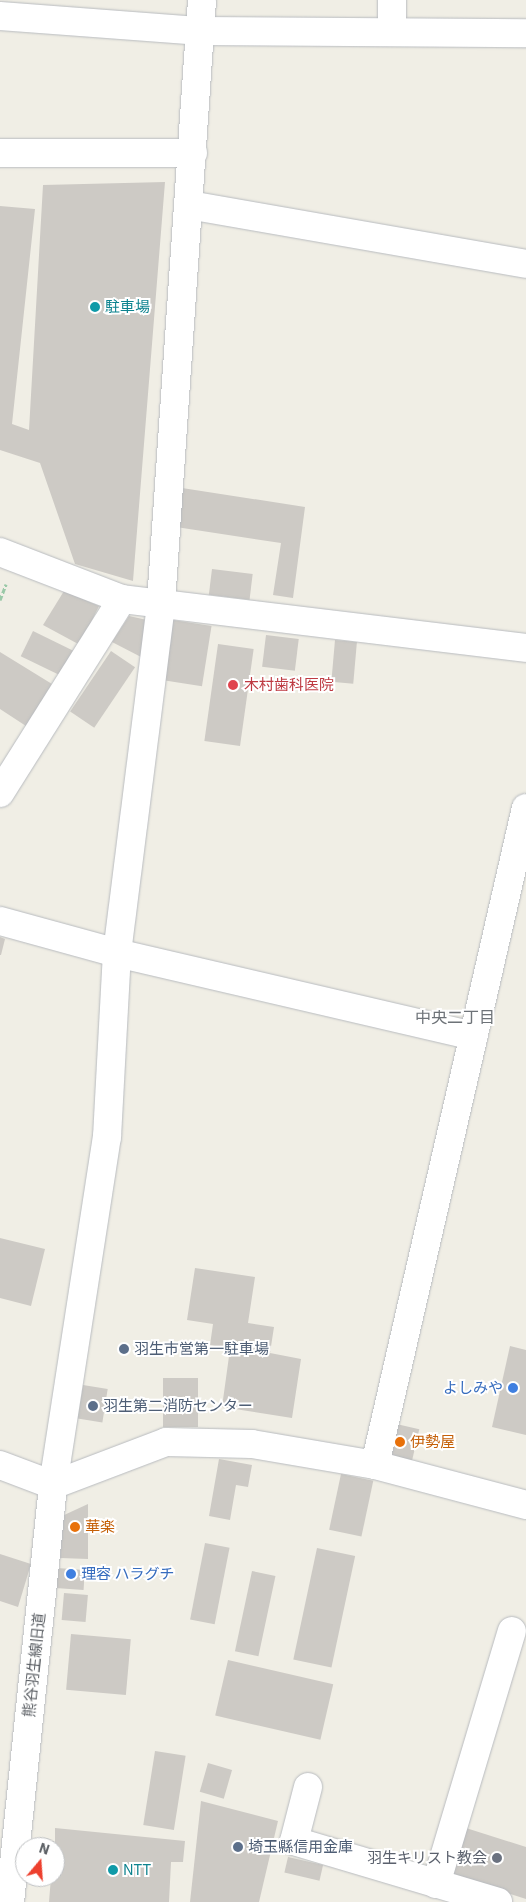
<!DOCTYPE html>
<html>
<head>
<meta charset="utf-8">
<style>
  body { margin:0 }
  #map { position:relative; width:526px; height:1902px; overflow:hidden; background:#f0eee5; font-family:"IBM Plex Sans","Noto Sans JP",sans-serif }
  div>[style] { position:absolute }
  [style*='--x'] { left:calc(var(--x)*1px); top:calc(var(--y)*1px); width:calc(var(--w)*1px); rotate:calc(var(--a)*1deg) }
  .building>* { inset:0; background:#cdcac5; transform-origin:0 0 }
  .path>* { height:3px; margin-top:-1.5px; transform-origin:0; background:repeating-linear-gradient(90deg,#9ac9a8 0 5px,transparent 0 7.5px) }
  .roads { filter:drop-shadow(0 0 1px #b8bbbf) drop-shadow(0 0 1px #b8bbbf) }
  .minor>* { height:28px; margin:-14px; padding:0 14px; transform-origin:14px; border-radius:14px; background:#fff }
  .dots>* { width:14px; height:14px; translate:-50% -50%; box-sizing:border-box; border:2px solid #fff; border-radius:50% }
  span { translate:-50% -50%; white-space:nowrap; text-align:center; line-height:1.15; -webkit-text-stroke:4px #fff; paint-order:stroke }
  .culture-label { font-size:15px; color:#0d838f }
  .left { translate:0 -50%; text-align:left }
  .health-label { font-size:15px; color:#be3a42 }
  .service-label { font-size:15px; color:#4e5e75 }
  .shop-label { font-size:15px; color:#366cbe }
  .right { translate:-100% -50%; text-align:right }
  .food-label { font-size:15px; color:#c56008 }
  .street-label { font-size:15px; color:#5d6166 }
  .worship-label { font-size:15px; color:#5b616d }
  .neighbourhood-label { font-size:16px; color:#6e7378 }
  .north { position:absolute; left:15px; top:1837px; width:50px; height:50px; box-sizing:border-box; background:#fff; border:1px solid #bec0c2; border-radius:50%; rotate:18deg; font-size:14px; font-weight:700; line-height:20px; text-align:center; color:#5d6166 }
  .north::after { content:''; display:block; margin:auto; width:18px; height:22px; background:#ed402e; clip-path:polygon(50% 0,100% 100%,50% 72%,0 100%) }
</style>
</head>
<body>
<div id="map">
  <div class="building">
    <i style="clip-path:polygon(165px 182px,133px 581px,75px 564px,40px 463px,0 450px,0 206px,35px 209px,12px 424px,29px 430px,43px 185px)"></i>
    <i style="clip-path:polygon(182px 488px,305px 507px,293px 598px,273px 595px,281px 543px,176px 527px)"></i>
    <i style="left:212px;top:569px;width:41px;height:26px;rotate:7deg"></i>
    <i style="clip-path:polygon(64px 591px,99px 606px,80px 645px,43px 625px)"></i>
    <i style="clip-path:polygon(129px 616px,147px 620px,143px 658px,112px 642px)"></i>
    <i style="left:173px;top:620px;width:39px;height:61px;rotate:9deg"></i>
    <i style="left:33px;top:631px;width:46px;height:28px;rotate:26deg"></i>
    <i style="left:266px;top:635px;width:33px;height:32px;rotate:7deg"></i>
    <i style="left:335px;top:640px;width:22px;height:42px;rotate:5deg"></i>
    <i style="left:218px;top:644px;width:36px;height:98px;rotate:8deg"></i>
    <i style="left:111px;top:651px;width:29px;height:73px;rotate:34deg"></i>
    <i style="clip-path:polygon(0 652px,52px 684px,26px 726px,0 709px)"></i>
    <i style="clip-path:polygon(0 937px,5px 939px,1px 955px,0 955px)"></i>
    <i style="clip-path:polygon(0 1238px,45px 1249px,31px 1306px,0 1298px)"></i>
    <i style="clip-path:polygon(195px 1268px,255px 1277px,248px 1323px,274px 1327px,270px 1353px,301px 1359px,292px 1418px,222px 1407px,230px 1349px,210px 1345px,213px 1324px,187px 1320px)"></i>
    <i style="clip-path:polygon(510px 1346px,526px 1350px,526px 1435px,492px 1427px)"></i>
    <i style="left:163px;top:1378px;width:35px;height:49px"></i>
    <i style="left:83px;top:1385px;width:25px;height:34px;rotate:9deg"></i>
    <i style="left:392px;top:1423px;width:28px;height:33px;rotate:13deg"></i>
    <i style="clip-path:polygon(219px 1459px,252px 1465px,248px 1487px,236px 1485px,230px 1520px,209px 1516px)"></i>
    <i style="left:341px;top:1474px;width:33px;height:57px;rotate:12deg"></i>
    <i style="clip-path:polygon(88px 1504px,88px 1559px,60px 1558px,62px 1516px)"></i>
    <i style="left:205px;top:1543px;width:25px;height:78px;rotate:11deg"></i>
    <i style="left:317px;top:1548px;width:39px;height:114px;rotate:12deg"></i>
    <i style="clip-path:polygon(0 1554px,31px 1564px,18px 1607px,0 1601px)"></i>
    <i style="left:57px;top:1568px;width:28px;height:20px;rotate:4deg"></i>
    <i style="left:252px;top:1571px;width:24px;height:82px;rotate:12deg"></i>
    <i style="left:64px;top:1593px;width:24px;height:27px;rotate:5deg"></i>
    <i style="left:71px;top:1634px;width:60px;height:56px;rotate:5deg"></i>
    <i style="left:228px;top:1660px;width:108px;height:57px;rotate:13deg"></i>
    <i style="left:155px;top:1751px;width:31px;height:75px;rotate:9deg"></i>
    <i style="left:208px;top:1763px;width:25px;height:30px;rotate:16deg"></i>
    <i style="clip-path:polygon(201px 1801px,278px 1821px,259px 1902px,190px 1902px)"></i>
    <i style="clip-path:polygon(55px 1828px,185px 1841px,183px 1862px,171px 1862px,169px 1902px,49px 1902px,51px 1877px,55px 1877px)"></i>
    <i style="clip-path:polygon(466px 1828px,526px 1847px,526px 1899px,451px 1875px)"></i>
    <i style="left:288px;top:1857px;width:36px;height:16px;rotate:13deg"></i>
  </div>
  <div class="path">
    <i style="--x:0;--y:600;--w:17;--a:-69"></i>
  </div>
  <div class="roads">
    <div class="minor">
      <i style="--x:0;--y:16;--w:202;--a:4.3"></i>
      <i style="--x:201;--y:31;--w:325;--a:0.4"></i>
      <i style="--x:392;--y:32;--w:32;--a:-90"></i>
      <i style="--x:0;--y:153;--w:193;--a:0"></i>
      <i style="--x:189;--y:205;--w:342;--a:9.9"></i>
      <i style="--x:0;--y:552;--w:131;--a:21.1"></i>
      <i style="--x:122;--y:599;--w:407;--a:6.9"></i>
      <i style="--x:0;--y:793;--w:229;--a:-57.8"></i>
      <i style="--x:0;--y:921;--w:121;--a:15.3"></i>
      <i style="--x:117;--y:953;--w:366;--a:13.1"></i>
      <i style="--x:0;--y:1465;--w:57;--a:20.7"></i>
      <i style="--x:375;--y:1465;--w:674;--a:-77.06"></i>
      <i style="--x:53;--y:1485;--w:121;--a:-20.8"></i>
      <i style="--x:166;--y:1442;--w:86;--a:1.3"></i>
      <i style="--x:252;--y:1444;--w:125;--a:9.7"></i>
      <i style="--x:375;--y:1465;--w:156;--a:14.8"></i>
      <i style="--x:308;--y:1787;--w:56;--a:104.5"></i>
      <i style="--x:294;--y:1841;--w:213;--a:16.6"></i>
      <i style="--x:436;--y:1884;--w:264;--a:-73.3"></i>
      <i style="--x:10;--y:1902;--w:419;--a:-84.1"></i>
      <i style="--x:53;--y:1485;--w:352;--a:-81.2"></i>
      <i style="--x:107;--y:1137;--w:184;--a:-86.9"></i>
      <i style="--x:117;--y:953;--w:353;--a:-82.8"></i>
      <i style="--x:161;--y:603;--w:604;--a:-86.11"></i>
    </div>
  </div>
  <div class="dots">
    <i style="left:95px;top:307px;background:#0f9aa8"></i>
    <i style="left:233px;top:685px;background:#e0444e"></i>
    <i style="left:124px;top:1349px;background:#5c6f8a"></i>
    <i style="left:513px;top:1388px;background:#3f7fe0"></i>
    <i style="left:93px;top:1406px;background:#5c6f8a"></i>
    <i style="left:400px;top:1442px;background:#e8710a"></i>
    <i style="left:75px;top:1527px;background:#e8710a"></i>
    <i style="left:71px;top:1574px;background:#3f7fe0"></i>
    <i style="left:238px;top:1847px;background:#5c6f8a"></i>
    <i style="left:497px;top:1858px;background:#6b7280"></i>
    <i style="left:113px;top:1870px;background:#0f9aa8"></i>
  </div>
  <div class="culture-label">
    <span class="left" style="left:105px;top:307px">駐車場</span>
    <span class="left" style="left:123px;top:1870px">NTT</span>
  </div>
  <div class="health-label">
    <span class="left" style="left:244px;top:685px">木村歯科医院</span>
  </div>
  <div class="service-label">
    <span class="left" style="left:134px;top:1349px">羽生市営第一駐車場</span>
    <span class="left" style="left:103px;top:1406px">羽生第二消防センター</span>
    <span class="left" style="left:248px;top:1847px">埼玉縣信用金庫</span>
  </div>
  <div class="shop-label">
    <span class="right" style="left:503px;top:1388px">よしみや</span>
    <span class="left" style="left:81px;top:1574px">理容 ハラグチ</span>
  </div>
  <div class="food-label">
    <span class="left" style="left:410px;top:1442px">伊勢屋</span>
    <span class="left" style="left:85px;top:1527px">華楽</span>
  </div>
  <div class="street-label">
    <span style="left:34px;top:1665px;rotate:-84deg">熊谷羽生線旧道</span>
  </div>
  <div class="worship-label">
    <span class="right" style="left:487px;top:1858px">羽生キリスト教会</span>
  </div>
  <div class="neighbourhood-label">
    <span style="left:455px;top:1017px">中央二丁目</span>
  </div>
  <div class="north">N</div>
</div>
</body>
</html>
